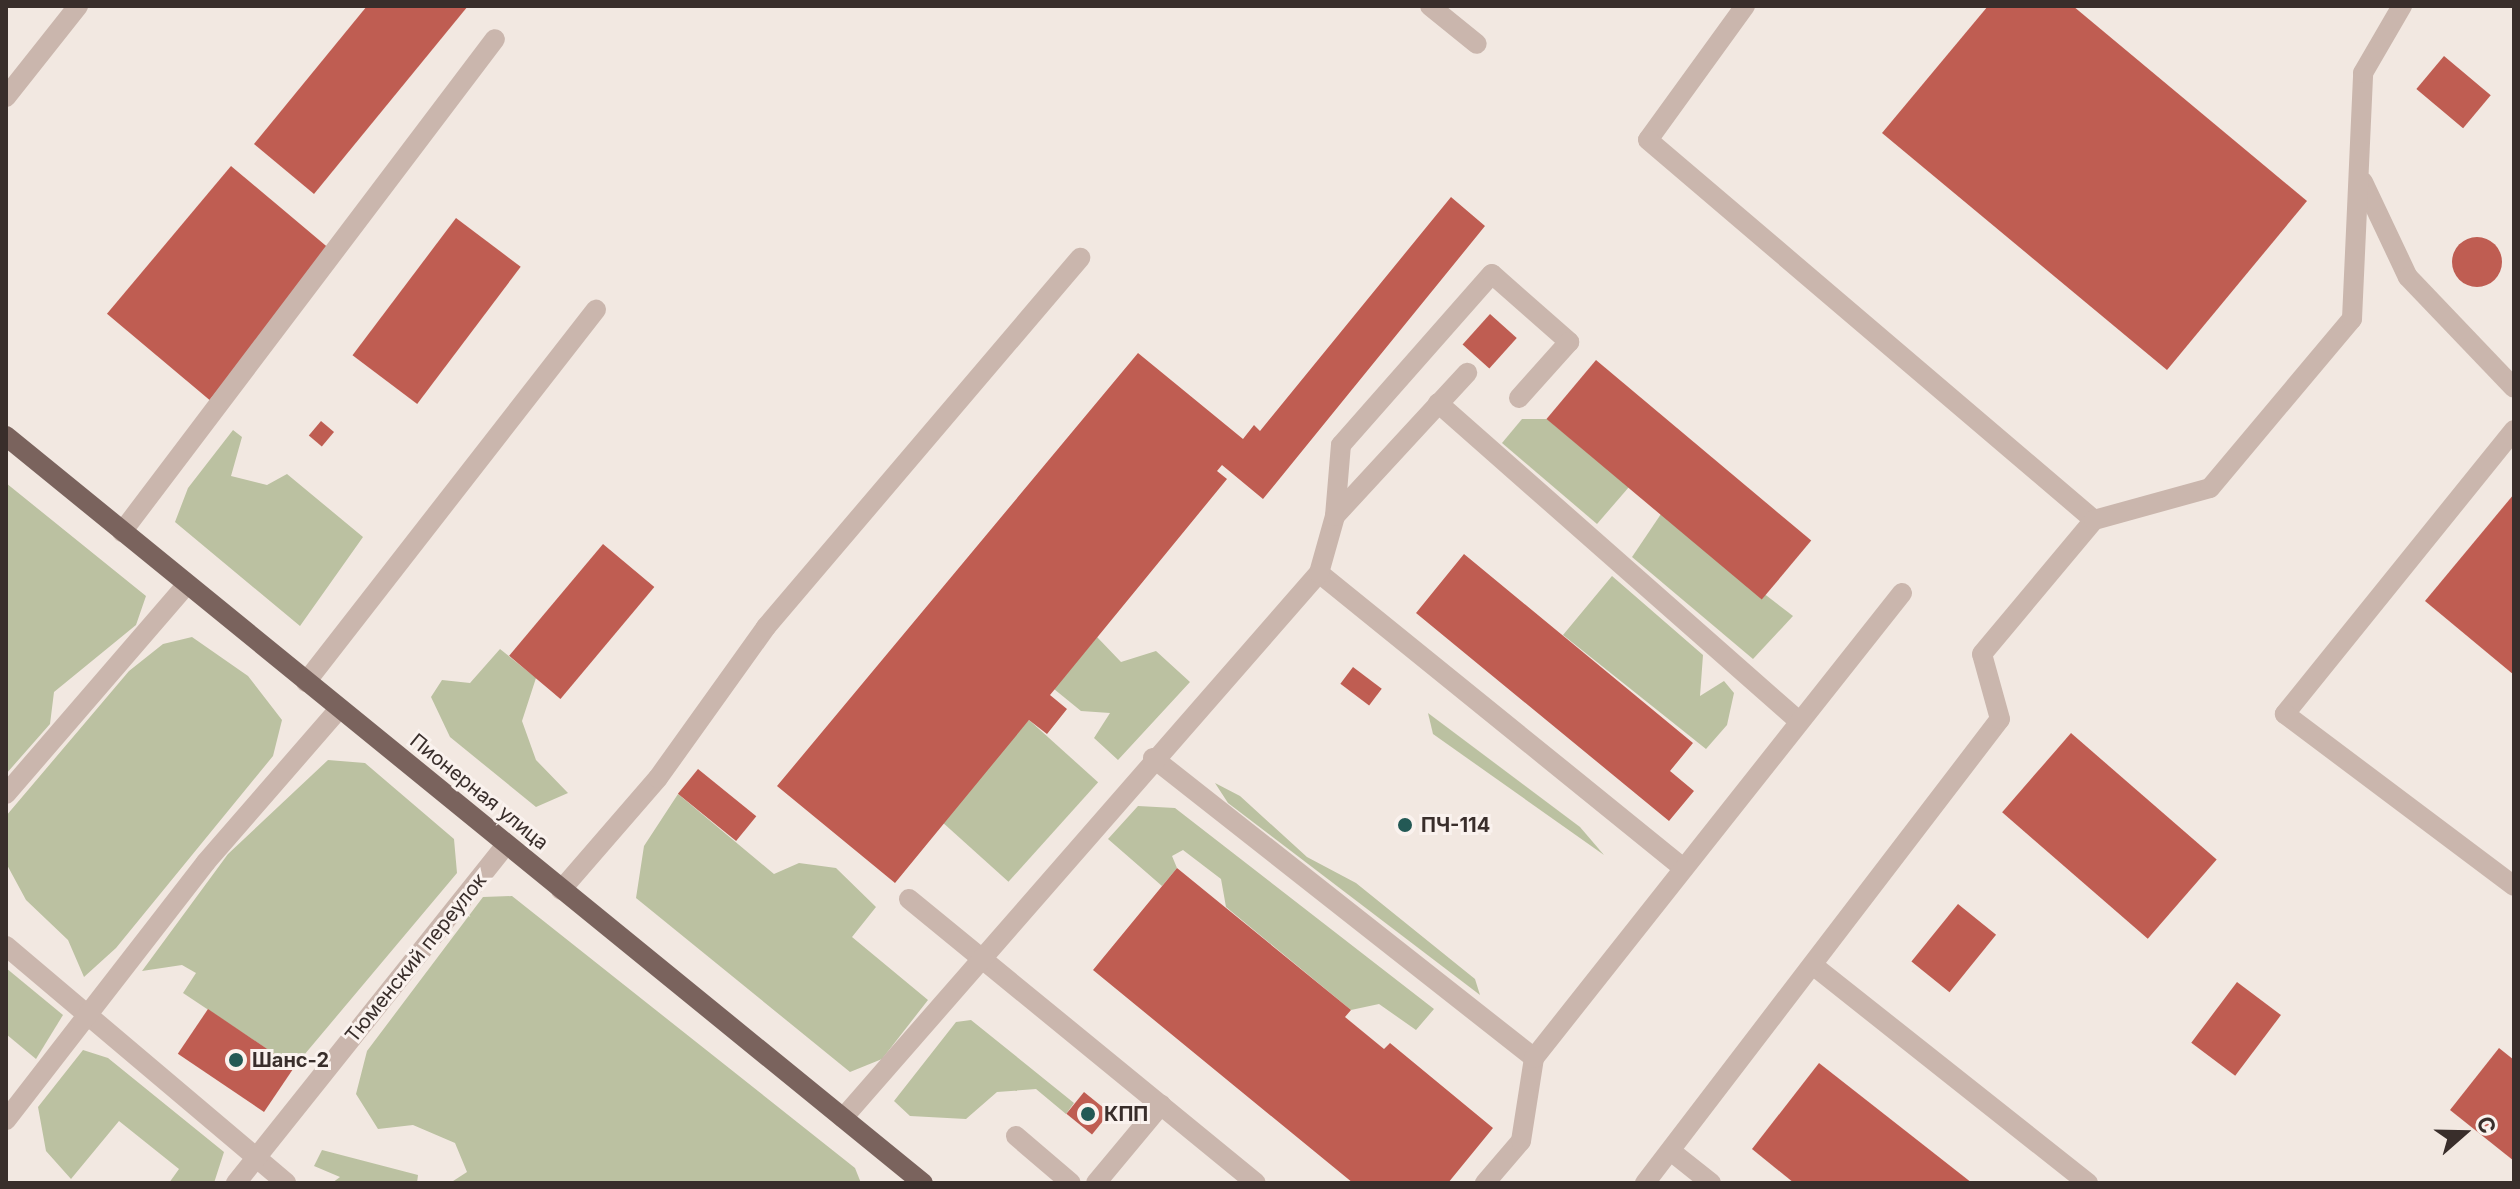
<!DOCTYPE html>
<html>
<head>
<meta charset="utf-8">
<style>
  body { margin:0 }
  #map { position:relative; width:2520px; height:1189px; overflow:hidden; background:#f2e8e1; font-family:Inter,sans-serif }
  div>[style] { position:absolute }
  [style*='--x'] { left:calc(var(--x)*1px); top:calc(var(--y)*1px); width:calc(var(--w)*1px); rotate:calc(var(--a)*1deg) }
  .green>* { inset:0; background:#bbc1a1; transform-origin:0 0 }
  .building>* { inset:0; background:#bf5d52; transform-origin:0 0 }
  .round { border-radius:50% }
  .minor>* { height:20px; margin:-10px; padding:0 10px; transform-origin:10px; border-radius:10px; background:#cab6ad }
  .major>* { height:20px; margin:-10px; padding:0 10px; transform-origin:10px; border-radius:10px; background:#7a635d }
  .dots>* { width:22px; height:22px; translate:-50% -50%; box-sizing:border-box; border:4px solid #faf2ee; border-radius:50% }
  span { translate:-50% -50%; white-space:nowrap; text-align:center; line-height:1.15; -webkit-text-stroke:6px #faf2ee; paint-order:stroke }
  .street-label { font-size:20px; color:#392e2b }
  .poi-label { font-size:20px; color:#392e2b; font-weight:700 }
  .left { translate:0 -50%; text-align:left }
  .frame { position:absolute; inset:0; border:8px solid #392e2b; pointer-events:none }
  .north { position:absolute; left:2424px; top:1093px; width:80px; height:80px; -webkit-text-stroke:6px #faf2ee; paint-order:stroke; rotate:70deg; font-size:22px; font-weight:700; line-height:32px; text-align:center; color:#392e2b }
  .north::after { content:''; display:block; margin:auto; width:28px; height:36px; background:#392e2b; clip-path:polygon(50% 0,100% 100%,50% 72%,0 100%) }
</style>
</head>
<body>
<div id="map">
  <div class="green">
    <i style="clip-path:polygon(1522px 419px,1547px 419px,1629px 487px,1597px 524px,1502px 443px)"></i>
    <i style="clip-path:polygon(233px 430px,242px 437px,231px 476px,267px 485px,287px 474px,363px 537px,300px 626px,175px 522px,188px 488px)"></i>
    <i style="clip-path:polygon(6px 483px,146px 596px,136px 625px,54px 692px,50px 724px,6px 774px)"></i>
    <i style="clip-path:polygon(1661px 514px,1793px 616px,1753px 659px,1632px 557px)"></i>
    <i style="clip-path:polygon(1612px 576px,1703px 655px,1700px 696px,1724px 681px,1734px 693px,1727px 725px,1706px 749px,1563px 635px)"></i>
    <i style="clip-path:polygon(192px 637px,248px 676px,282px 720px,273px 756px,116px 948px,84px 977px,68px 940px,26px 900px,6px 863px,6px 816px,129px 671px,163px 644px)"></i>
    <i style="clip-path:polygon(1097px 637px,1121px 662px,1156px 651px,1190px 682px,1118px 760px,1094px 738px,1110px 713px,1081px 711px,1054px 689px)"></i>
    <i style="clip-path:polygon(500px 649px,536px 678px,522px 721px,536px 760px,568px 793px,536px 807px,450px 737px,431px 697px,442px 680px,470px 683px)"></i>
    <i style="clip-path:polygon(1428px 713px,1580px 827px,1604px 855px,1433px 734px)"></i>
    <i style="left:1029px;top:720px;width:93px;height:134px;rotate:42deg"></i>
    <i style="clip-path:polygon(328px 760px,365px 763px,454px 839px,457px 873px,294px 1067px,183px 993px,196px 973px,182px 965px,142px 971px,228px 854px)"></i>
    <i style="clip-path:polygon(1215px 783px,1240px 796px,1307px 857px,1356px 883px,1475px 979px,1480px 995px,1228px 803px)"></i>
    <i style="clip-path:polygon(678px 794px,774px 874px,799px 863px,836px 868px,876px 907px,852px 937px,928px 1000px,882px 1059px,850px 1072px,636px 898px,644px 846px)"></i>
    <i style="clip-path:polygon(1138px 806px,1175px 808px,1434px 1009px,1416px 1030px,1379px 1004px,1351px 1010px,1226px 907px,1221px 879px,1183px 850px,1172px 856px,1177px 868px,1162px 886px,1108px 839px)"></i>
    <i style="clip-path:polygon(512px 896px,855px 1168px,861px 1183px,450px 1183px,467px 1172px,455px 1143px,413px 1125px,378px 1129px,356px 1094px,367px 1051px,483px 897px)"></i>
    <i style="clip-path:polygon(6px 968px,63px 1015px,36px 1059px,6px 1034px)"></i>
    <i style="clip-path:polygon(971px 1020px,1074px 1103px,1066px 1114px,1036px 1089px,997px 1092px,966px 1119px,910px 1116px,894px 1101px,956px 1022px)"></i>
    <i style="clip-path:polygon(83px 1050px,108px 1058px,224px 1152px,214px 1183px,169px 1183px,179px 1169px,119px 1121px,71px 1179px,46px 1151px,38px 1107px)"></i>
    <i style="clip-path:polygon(322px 1150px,418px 1175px,417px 1183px,332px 1183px,340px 1177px,314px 1166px)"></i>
  </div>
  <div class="building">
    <i style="clip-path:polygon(367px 6px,468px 6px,314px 194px,254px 144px)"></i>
    <i style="clip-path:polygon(1988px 6px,2073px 6px,2307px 201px,2167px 370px,1882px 133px)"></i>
    <i style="left:2444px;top:56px;width:61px;height:43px;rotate:40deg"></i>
    <i style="left:231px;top:166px;width:134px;height:193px;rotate:40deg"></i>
    <i style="clip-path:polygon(1451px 197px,1485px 226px,1263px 499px,1222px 465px,1217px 471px,1227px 479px,1050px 695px,1067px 709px,1047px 734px,1029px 720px,895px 883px,777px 786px,1138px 353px,1243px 439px,1254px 425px,1260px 431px)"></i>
    <i style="left:456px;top:218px;width:81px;height:172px;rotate:37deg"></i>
    <i class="round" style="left:2452px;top:237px;width:50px;height:50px"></i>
    <i style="left:1490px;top:314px;width:36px;height:41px;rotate:42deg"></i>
    <i style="left:1596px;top:360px;width:281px;height:77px;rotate:40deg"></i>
    <i style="left:321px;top:421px;width:17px;height:19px;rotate:40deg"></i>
    <i style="clip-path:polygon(2514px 494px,2514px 675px,2425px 601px)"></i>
    <i style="left:603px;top:544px;width:67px;height:146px;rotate:40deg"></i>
    <i style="clip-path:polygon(1464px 554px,1693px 743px,1670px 771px,1694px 791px,1669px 821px,1416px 613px)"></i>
    <i style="left:1353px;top:667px;width:36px;height:21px;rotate:37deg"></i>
    <i style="left:2071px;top:733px;width:193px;height:105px;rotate:41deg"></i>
    <i style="left:698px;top:769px;width:75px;height:32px;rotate:39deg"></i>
    <i style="clip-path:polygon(1177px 868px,1351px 1010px,1345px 1017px,1384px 1049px,1390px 1043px,1493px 1128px,1448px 1183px,1353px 1183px,1093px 970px)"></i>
    <i style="left:1958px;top:904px;width:49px;height:74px;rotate:39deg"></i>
    <i style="left:2237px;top:982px;width:55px;height:76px;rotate:37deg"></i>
    <i style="left:208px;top:1009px;width:104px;height:54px;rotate:34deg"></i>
    <i style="clip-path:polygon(2499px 1048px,2514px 1060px,2514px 1161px,2450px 1110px)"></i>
    <i style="clip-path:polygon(1819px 1063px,1972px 1183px,1794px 1183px,1752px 1149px)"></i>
    <i style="left:1084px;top:1092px;width:33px;height:28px;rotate:39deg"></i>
  </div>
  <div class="minor">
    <i style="--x:1430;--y:6;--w:60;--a:39"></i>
    <i style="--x:1745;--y:6;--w:165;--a:125.9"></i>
    <i style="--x:1648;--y:140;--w:586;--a:40.43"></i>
    <i style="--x:6;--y:97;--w:116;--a:-51.6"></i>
    <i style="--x:2363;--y:182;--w:105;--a:64.7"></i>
    <i style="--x:2408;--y:277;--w:153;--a:46.3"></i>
    <i style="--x:1438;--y:403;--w:478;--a:41.4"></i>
    <i style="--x:2514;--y:430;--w:365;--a:128.9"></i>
    <i style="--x:2285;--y:714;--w:286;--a:36.9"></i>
    <i style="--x:1335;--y:516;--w:71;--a:-85.2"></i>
    <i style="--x:1341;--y:445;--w:228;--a:-48.6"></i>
    <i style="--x:1492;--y:274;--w:103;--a:41.4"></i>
    <i style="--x:1569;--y:342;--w:75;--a:131.8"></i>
    <i style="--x:122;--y:532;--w:618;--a:-52.89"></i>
    <i style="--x:1319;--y:573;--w:469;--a:39"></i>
    <i style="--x:306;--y:682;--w:472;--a:-52.1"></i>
    <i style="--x:1153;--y:758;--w:485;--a:38.2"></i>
    <i style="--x:6;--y:794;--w:277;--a:-49.2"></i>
    <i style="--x:561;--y:890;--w:148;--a:-49.1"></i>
    <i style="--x:658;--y:778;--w:186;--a:-54.4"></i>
    <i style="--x:766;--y:627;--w:485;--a:-49.6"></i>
    <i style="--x:909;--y:899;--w:448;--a:39.3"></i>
    <i style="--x:6;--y:946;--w:367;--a:40.2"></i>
    <i style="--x:1814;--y:966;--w:350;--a:38.4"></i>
    <i style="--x:843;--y:1118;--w:724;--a:-48.87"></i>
    <i style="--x:1319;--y:573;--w:59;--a:-74.3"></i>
    <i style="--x:1335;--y:516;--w:195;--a:-47.3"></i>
    <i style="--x:6;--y:1120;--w:326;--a:-52.2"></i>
    <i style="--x:206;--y:862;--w:203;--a:-49"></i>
    <i style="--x:1016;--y:1136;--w:72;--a:40.5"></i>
    <i style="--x:1672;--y:1152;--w:50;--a:38.5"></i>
    <i style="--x:236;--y:1183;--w:431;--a:-51.4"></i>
    <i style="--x:1096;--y:1183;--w:102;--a:-50.2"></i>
    <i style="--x:1485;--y:1183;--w:55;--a:-49.4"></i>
    <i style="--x:1521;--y:1141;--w:84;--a:-81.1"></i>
    <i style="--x:1534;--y:1058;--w:593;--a:-51.64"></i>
    <i style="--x:1645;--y:1183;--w:584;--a:-52.58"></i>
    <i style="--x:2000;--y:719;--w:67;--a:-105.5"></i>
    <i style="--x:1982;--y:654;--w:175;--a:-50.1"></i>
    <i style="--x:2094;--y:520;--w:120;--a:-15.4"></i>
    <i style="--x:2210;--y:488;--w:221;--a:-50"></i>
    <i style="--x:2352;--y:319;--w:246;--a:-87.4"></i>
    <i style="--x:2363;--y:73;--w:78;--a:-59.8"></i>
  </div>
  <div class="major">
    <i style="--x:6;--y:436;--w:1183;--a:39.17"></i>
  </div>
  <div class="dots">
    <i style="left:1405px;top:825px;background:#235955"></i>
    <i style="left:236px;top:1060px;background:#235955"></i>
    <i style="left:1088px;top:1114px;background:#235955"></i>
  </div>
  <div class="street-label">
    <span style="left:479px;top:792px;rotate:39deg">Пионерная улица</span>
    <span style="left:416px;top:958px;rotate:-51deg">Тюменский переулок</span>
  </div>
  <div class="poi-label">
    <span class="left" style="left:1421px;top:825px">ПЧ-114</span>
    <span class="left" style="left:252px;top:1060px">Шанс-2</span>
    <span class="left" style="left:1104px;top:1114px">КПП</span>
  </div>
  <div class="frame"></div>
  <div class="north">С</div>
</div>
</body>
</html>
